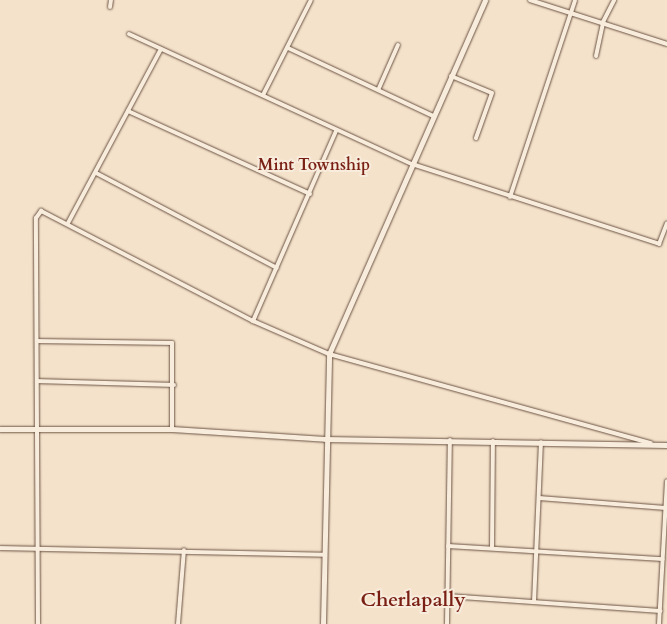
<!DOCTYPE html>
<html>
<head>
<meta charset="utf-8">
<style>
  body { margin:0 }
  #map { position:relative; width:667px; height:624px; overflow:hidden; background:#f4e2cb; font-family:Cardo,serif }
  div>[style] { position:absolute }
  [style*='--x'] { left:calc(var(--x)*1px); top:calc(var(--y)*1px); width:calc(var(--w)*1px); rotate:calc(var(--a)*1deg) }
  .roads { filter:drop-shadow(0 0 1px #6c5342) drop-shadow(0 0 1px #6c5342) }
  .street>* { height:4px; margin:-2px; padding:0 2px; transform-origin:2px; border-radius:2px; background:#f8ecdd }
  .secondary>* { height:5px; margin:-2.5px; padding:0 2.5px; transform-origin:2.5px; border-radius:2.5px; background:#f8ecdd }
  span { translate:-50% -50%; white-space:nowrap; text-align:center; line-height:1.15; -webkit-text-stroke:4px #f8ecdd; paint-order:stroke }
  .neighbourhood-label { font-size:16px; color:#7a1f14; font-weight:700 }
  .district-label { font-size:20px; color:#7a1f14; font-weight:700 }
</style>
</head>
<body>
<div id="map">
  <div class="roads">
    <div class="street">
      <i style="--x:530;--y:0;--w:144;--a:17.8"></i>
      <i style="--x:110;--y:7;--w:7;--a:-82"></i>
      <i style="--x:129;--y:34;--w:311;--a:24.7"></i>
      <i style="--x:412;--y:164;--w:260;--a:17.9"></i>
      <i style="--x:659;--y:244;--w:22;--a:-69"></i>
      <i style="--x:288;--y:48;--w:160;--a:25.1"></i>
      <i style="--x:596;--y:56;--w:35;--a:-78"></i>
      <i style="--x:603;--y:22;--w:25;--a:-63"></i>
      <i style="--x:451;--y:76;--w:44;--a:22.5"></i>
      <i style="--x:492;--y:93;--w:48;--a:109.6"></i>
      <i style="--x:379;--y:88;--w:47;--a:-66.2"></i>
      <i style="--x:263;--y:95;--w:106;--a:-63.2"></i>
      <i style="--x:128;--y:111;--w:200;--a:24.5"></i>
      <i style="--x:96;--y:173;--w:204;--a:27.7"></i>
      <i style="--x:510;--y:197;--w:207;--a:-71.7"></i>
      <i style="--x:68;--y:223;--w:197;--a:-61.9"></i>
      <i style="--x:253;--y:321;--w:207;--a:-66.4"></i>
      <i style="--x:37;--y:341;--w:135;--a:0.8"></i>
      <i style="--x:172;--y:343;--w:86;--a:90"></i>
      <i style="--x:37;--y:381;--w:137;--a:1.7"></i>
      <i style="--x:539;--y:498;--w:127;--a:4.5"></i>
      <i style="--x:448;--y:546;--w:215;--a:3.5"></i>
      <i style="--x:0;--y:548;--w:323;--a:1.2"></i>
      <i style="--x:492;--y:548;--w:107;--a:-89.5"></i>
      <i style="--x:447;--y:596;--w:214;--a:4"></i>
      <i style="--x:534;--y:602;--w:160;--a:-87.5"></i>
      <i style="--x:38;--y:624;--w:406;--a:-90.3"></i>
      <i style="--x:36;--y:218;--w:9;--a:-54"></i>
      <i style="--x:41;--y:211;--w:239;--a:27.4"></i>
      <i style="--x:253;--y:321;--w:83;--a:23.5"></i>
      <i style="--x:329;--y:354;--w:334;--a:15.5"></i>
      <i style="--x:178;--y:624;--w:74;--a:-85.4"></i>
      <i style="--x:447;--y:624;--w:184;--a:-89.1"></i>
      <i style="--x:659;--y:624;--w:143;--a:-86.8"></i>
    </div>
    <div class="secondary">
      <i style="--x:0;--y:429;--w:172;--a:0"></i>
      <i style="--x:172;--y:429;--w:153;--a:3.7"></i>
      <i style="--x:325;--y:439;--w:342;--a:1"></i>
      <i style="--x:323;--y:624;--w:270;--a:-88.7"></i>
      <i style="--x:329;--y:354;--w:387;--a:-66.2"></i>
    </div>
  </div>
  <div class="neighbourhood-label">
    <span style="left:314px;top:165px">Mint Township</span>
  </div>
  <div class="district-label">
    <span style="left:413px;top:599px">Cherlapally</span>
  </div>
</div>
</body>
</html>
